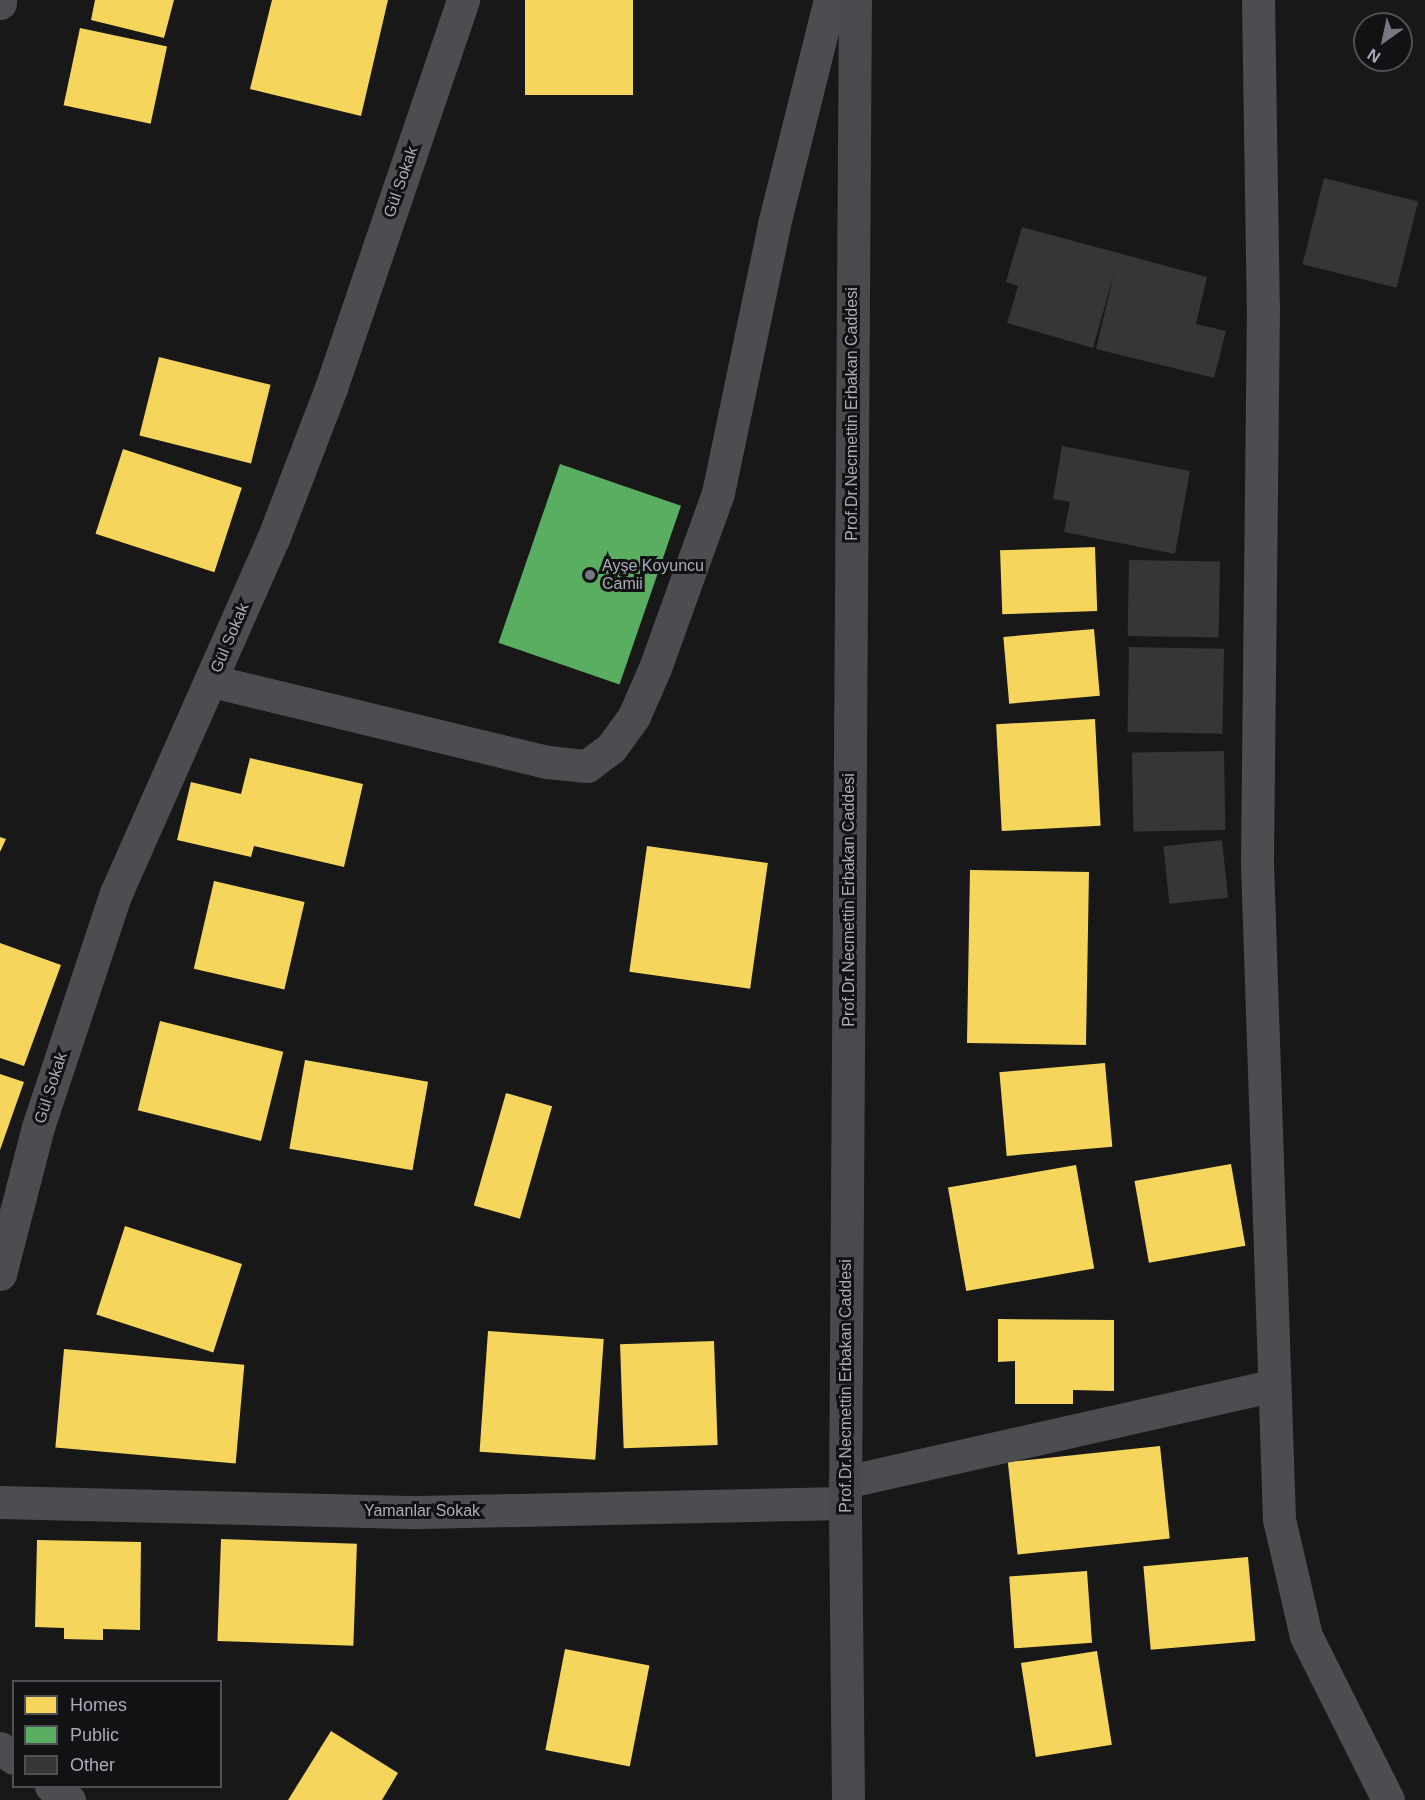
<!DOCTYPE html>
<html>
<head>
<meta charset="utf-8">
<style>
  body { margin:0 }
  #map { position:relative; width:1425px; height:1800px; overflow:hidden; background:#181818; font-family:Helvetica,sans-serif }
  div>[style] { position:absolute }
  [style*='--x'] { left:calc(var(--x)*1px); top:calc(var(--y)*1px); width:calc(var(--w)*1px); rotate:calc(var(--a)*1deg) }
  .homes>* { inset:0; background:#f6d55c; transform-origin:0 0 }
  .public>* { inset:0; background:#5aae61; transform-origin:0 0 }
  .building>* { inset:0; background:#363637; transform-origin:0 0 }
  .minor>* { height:33px; margin:-16.5px; padding:0 16.5px; transform-origin:16.5px; border-radius:16.5px; background:#4c4d51 }
  .major>* { height:33px; margin:-16.5px; padding:0 16.5px; transform-origin:16.5px; border-radius:16.5px; background:#494a4d }
  .dots>* { width:16px; height:16px; translate:-50% -50%; box-sizing:border-box; border:3px solid #121214; border-radius:50% }
  span { translate:-50% -50%; white-space:nowrap; text-align:center; line-height:1.15; -webkit-text-stroke:6px #121214; paint-order:stroke }
  .street-label { font-size:16px; color:#a9acb9 }
  .poi-label { font-size:16px; color:#a9acb9 }
  .left { translate:0 -50%; text-align:left }
  .legend { position:absolute; left:12px; top:1680px; width:210px; height:108px; box-sizing:border-box; background:#121214; border:2px solid #4e5056; margin:0; padding:8px 10px; list-style:none; font-size:18px; color:#a9acb9 }
  .legend li { display:flex; align-items:center; gap:12px; height:30px }
  .legend b { width:30px; border:2px solid #4e5056 }
  .north { position:absolute; left:1353px; top:12px; width:60px; height:60px; box-sizing:border-box; background:#121214; border:2px solid #4e5056; border-radius:50%; rotate:213deg; font-size:16px; font-weight:700; line-height:24px; text-align:center; color:#a9acb9 }
  .north::after { content:''; display:block; margin:auto; width:21px; height:27px; background:#767881; clip-path:polygon(50% 0,100% 100%,50% 72%,0 100%) }
</style>
</head>
<body>
<div id="map">
  <div class="homes">
    <i style="clip-path:polygon(95px 0,174px 0,164px 38px,91px 20px)"></i>
    <i style="clip-path:polygon(272px 0,388px 0,361px 116px,250px 89px)"></i>
    <i style="left:525px;top:0;width:108px;height:95px"></i>
    <i style="left:80px;top:28px;width:89px;height:79px;rotate:12deg"></i>
    <i style="left:159px;top:357px;width:115px;height:81px;rotate:14deg"></i>
    <i style="left:123px;top:449px;width:125px;height:89px;rotate:18deg"></i>
    <i style="left:1095px;top:547px;width:64px;height:95px;rotate:88deg"></i>
    <i style="left:1094px;top:629px;width:67px;height:91px;rotate:85deg"></i>
    <i style="left:1095px;top:719px;width:107px;height:99px;rotate:87deg"></i>
    <i style="clip-path:polygon(250px 758px,363px 784px,344px 867px,254px 846px,251px 857px,177px 840px,191px 782px,241px 794px)"></i>
    <i style="clip-path:polygon(0 837px,6px 839px,0 852px)"></i>
    <i style="left:647px;top:846px;width:122px;height:127px;rotate:8deg"></i>
    <i style="left:970px;top:870px;width:119px;height:173px;rotate:1deg"></i>
    <i style="left:214px;top:881px;width:93px;height:90px;rotate:13deg"></i>
    <i style="clip-path:polygon(0 943px,61px 965px,24px 1066px,0 1058px)"></i>
    <i style="left:160px;top:1021px;width:127px;height:92px;rotate:14deg"></i>
    <i style="left:305px;top:1060px;width:125px;height:90px;rotate:10deg"></i>
    <i style="left:1105px;top:1063px;width:84px;height:106px;rotate:85deg"></i>
    <i style="clip-path:polygon(0 1074px,24px 1082px,0 1150px)"></i>
    <i style="left:506px;top:1093px;width:48px;height:117px;rotate:16deg"></i>
    <i style="left:1231px;top:1164px;width:83px;height:98px;rotate:80deg"></i>
    <i style="left:1076px;top:1165px;width:105px;height:130px;rotate:80deg"></i>
    <i style="left:125px;top:1226px;width:123px;height:93px;rotate:18deg"></i>
    <i style="clip-path:polygon(998px 1319px,1114px 1320px,1114px 1391px,1073px 1390px,1073px 1404px,1015px 1404px,1015px 1361px,998px 1362px)"></i>
    <i style="left:488px;top:1331px;width:116px;height:121px;rotate:4deg"></i>
    <i style="left:714px;top:1341px;width:104px;height:94px;rotate:88deg"></i>
    <i style="left:64px;top:1349px;width:181px;height:99px;rotate:5deg"></i>
    <i style="left:1160px;top:1446px;width:93px;height:153px;rotate:84deg"></i>
    <i style="left:221px;top:1539px;width:136px;height:102px;rotate:2deg"></i>
    <i style="clip-path:polygon(37px 1540px,141px 1542px,140px 1630px,103px 1629px,103px 1640px,64px 1639px,64px 1628px,35px 1627px)"></i>
    <i style="left:1248px;top:1557px;width:84px;height:105px;rotate:85deg"></i>
    <i style="left:1087px;top:1571px;width:72px;height:78px;rotate:86deg"></i>
    <i style="left:565px;top:1649px;width:86px;height:103px;rotate:11deg"></i>
    <i style="left:1097px;top:1651px;width:95px;height:77px;rotate:81deg"></i>
    <i style="clip-path:polygon(331px 1731px,398px 1773px,382px 1800px,288px 1800px)"></i>
  </div>
  <div class="public">
    <i style="left:560px;top:464px;width:128px;height:189px;rotate:19deg"></i>
  </div>
  <div class="building">
    <i style="left:1324px;top:178px;width:97px;height:89px;rotate:14deg"></i>
    <i style="clip-path:polygon(1022px 227px,1207px 277px,1196px 324px,1226px 331px,1214px 378px,1096px 349px,1115px 270px,1093px 348px,1007px 323px,1018px 286px,1006px 282px)"></i>
    <i style="clip-path:polygon(1062px 446px,1190px 471px,1175px 554px,1064px 532px,1070px 502px,1053px 499px)"></i>
    <i style="left:1129px;top:560px;width:91px;height:76px;rotate:1deg"></i>
    <i style="left:1129px;top:647px;width:95px;height:85px;rotate:1deg"></i>
    <i style="left:1224px;top:751px;width:79px;height:92px;rotate:89deg"></i>
    <i style="left:1222px;top:840px;width:58px;height:59px;rotate:84deg"></i>
  </div>
  <div class="minor">
    <i style="--x:1258;--y:0;--w:305;--a:89.1"></i>
    <i style="--x:1263;--y:305;--w:558;--a:90.62"></i>
    <i style="--x:1257;--y:863;--w:656;--a:88.08"></i>
    <i style="--x:1279;--y:1519;--w:120;--a:77"></i>
    <i style="--x:1306;--y:1636;--w:183;--a:63.4"></i>
    <i style="--x:0;--y:3;--w:3;--a:-90"></i>
    <i style="--x:212;--y:681;--w:346;--a:13.6"></i>
    <i style="--x:548;--y:762;--w:39;--a:6"></i>
    <i style="--x:587;--y:766;--w:30;--a:-37"></i>
    <i style="--x:611;--y:748;--w:39;--a:-54"></i>
    <i style="--x:634;--y:716;--w:52;--a:-66.4"></i>
    <i style="--x:655;--y:668;--w:186;--a:-70.2"></i>
    <i style="--x:718;--y:493;--w:275;--a:-78.2"></i>
    <i style="--x:774;--y:224;--w:231;--a:-76"></i>
    <i style="--x:0;--y:1274;--w:152;--a:-75.5"></i>
    <i style="--x:38;--y:1127;--w:247;--a:-71.6"></i>
    <i style="--x:116;--y:893;--w:387;--a:-66.1"></i>
    <i style="--x:273;--y:539;--w:162;--a:-69"></i>
    <i style="--x:331;--y:388;--w:410;--a:-71.2"></i>
    <i style="--x:845;--y:1482;--w:440;--a:-12.7"></i>
    <i style="--x:0;--y:1502;--w:419;--a:1.4"></i>
    <i style="--x:419;--y:1512;--w:426;--a:-1.2"></i>
    <i style="--x:0;--y:1748;--w:17;--a:36"></i>
    <i style="--x:51;--y:1786;--w:23;--a:38"></i>
  </div>
  <div class="major">
    <i style="--x:848;--y:1800;--w:297;--a:-90.6"></i>
    <i style="--x:845;--y:1503;--w:1503;--a:-89.62"></i>
  </div>
  <div class="dots">
    <i style="left:590px;top:575px;background:#767881"></i>
  </div>
  <div class="street-label">
    <span style="left:401px;top:182px;rotate:-71deg">Gül Sokak</span>
    <span style="left:852px;top:414px;rotate:-90deg">Prof.Dr.Necmettin Erbakan Caddesi</span>
    <span style="left:230px;top:638px;rotate:-67deg">Gül Sokak</span>
    <span style="left:849px;top:900px;rotate:-90deg">Prof.Dr.Necmettin Erbakan Caddesi</span>
    <span style="left:51px;top:1088px;rotate:-72deg">Gül Sokak</span>
    <span style="left:846px;top:1386px;rotate:-90deg">Prof.Dr.Necmettin Erbakan Caddesi</span>
    <span style="left:422px;top:1511px">Yamanlar Sokak</span>
  </div>
  <div class="poi-label">
    <span class="left" style="left:602px;top:575px">Ayşe Koyuncu<br>Camii</span>
  </div>
  <ul class="legend">
  <li><b style="height:16px;background:#f6d55c"></b>Homes</li>
  <li><b style="height:16px;background:#5aae61"></b>Public</li>
  <li><b style="height:16px;background:#363637"></b>Other</li>
  </ul>
  <div class="north">N</div>
</div>
</body>
</html>
